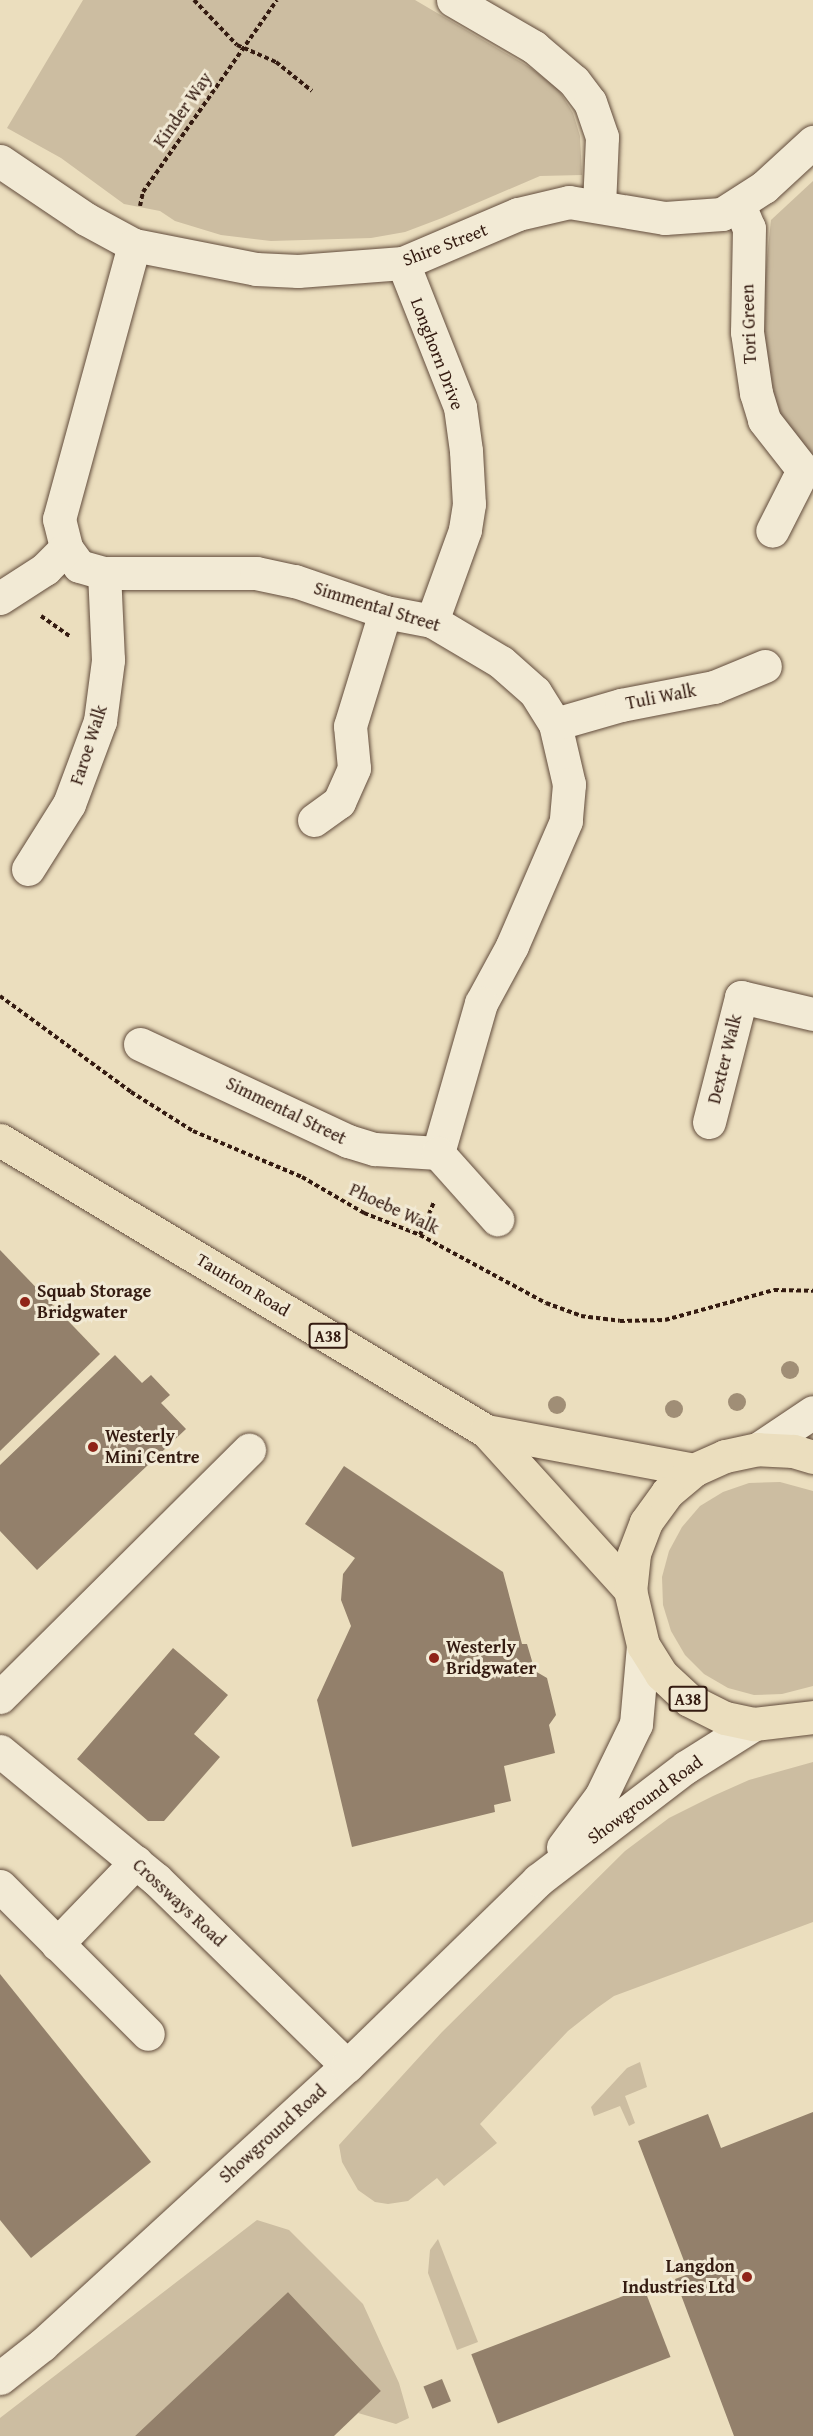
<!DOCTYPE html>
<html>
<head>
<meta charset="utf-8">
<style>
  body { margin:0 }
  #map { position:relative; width:813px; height:2436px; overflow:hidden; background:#ebdebe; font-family:"Gentium Book Plus",serif }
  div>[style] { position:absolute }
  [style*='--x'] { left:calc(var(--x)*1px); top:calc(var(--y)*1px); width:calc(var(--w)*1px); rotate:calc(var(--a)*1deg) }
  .green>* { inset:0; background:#ccbda1 }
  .building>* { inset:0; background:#93806b; transform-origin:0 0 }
  .path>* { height:4px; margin-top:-2px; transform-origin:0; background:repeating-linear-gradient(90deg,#341b11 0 4.5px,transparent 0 7.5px) }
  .roads { filter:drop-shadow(0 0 2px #624c3c) drop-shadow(0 0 2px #624c3c) }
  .minor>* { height:33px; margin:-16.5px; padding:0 16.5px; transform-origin:16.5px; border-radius:16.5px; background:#f2ead5 }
  .major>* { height:33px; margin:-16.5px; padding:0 16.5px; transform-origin:16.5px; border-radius:16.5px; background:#ebdebe }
  .trees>* { width:18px; height:18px; margin:-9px; border-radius:50%; background:#a08e76 }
  .dots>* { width:16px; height:16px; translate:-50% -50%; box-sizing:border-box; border:3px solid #f2ead5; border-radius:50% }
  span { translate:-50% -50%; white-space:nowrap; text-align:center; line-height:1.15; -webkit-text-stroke:6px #f2ead5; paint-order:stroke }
  .shield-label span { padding:2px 4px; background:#f2ead5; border:2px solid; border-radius:4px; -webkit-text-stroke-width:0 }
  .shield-label { font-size:16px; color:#341b11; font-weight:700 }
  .street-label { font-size:18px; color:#341b11 }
  .poi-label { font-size:18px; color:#341b11; font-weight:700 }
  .left { translate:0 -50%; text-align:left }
  .right { translate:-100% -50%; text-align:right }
</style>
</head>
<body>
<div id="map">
  <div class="green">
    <i style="clip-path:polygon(83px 0,415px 0,531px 68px,558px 89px,573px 113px,580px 136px,582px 175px,540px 176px,442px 218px,405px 232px,371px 238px,271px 241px,221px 235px,175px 221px,160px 211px,124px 204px,61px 158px,7px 128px)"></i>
    <i style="clip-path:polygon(813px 181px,813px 457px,775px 410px,760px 325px,771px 220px)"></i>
    <i style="clip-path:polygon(780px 1482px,813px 1491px,813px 1686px,782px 1694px,754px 1695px,728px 1688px,704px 1674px,685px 1655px,671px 1631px,663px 1605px,662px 1577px,669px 1551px,682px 1527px,700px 1506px,723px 1492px,749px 1483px)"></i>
    <i style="clip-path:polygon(813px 1762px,813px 1922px,614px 1996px,597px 2008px,568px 2031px,480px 2124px,497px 2143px,444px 2186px,437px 2178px,408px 2201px,388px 2204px,375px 2202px,358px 2190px,342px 2162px,339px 2145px,442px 2032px,625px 1851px,669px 1818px,713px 1796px,749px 1780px)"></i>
    <i style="clip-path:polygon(640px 2062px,647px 2087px,625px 2096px,635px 2123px,629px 2126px,620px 2106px,594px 2116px,591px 2107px,627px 2068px)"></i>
    <i style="clip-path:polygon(257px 2220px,289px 2230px,363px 2304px,399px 2383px,409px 2418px,396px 2424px,358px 2413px,381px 2391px,288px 2292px,135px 2436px,0 2436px,0 2418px)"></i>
    <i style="clip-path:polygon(438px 2239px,478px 2342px,457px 2350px,428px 2273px,430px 2250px)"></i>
  </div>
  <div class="building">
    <i style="clip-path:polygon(0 1250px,100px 1354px,0 1451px)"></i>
    <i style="clip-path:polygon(115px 1355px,142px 1383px,151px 1375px,170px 1395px,161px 1403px,186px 1429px,37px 1570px,0 1531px,0 1465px)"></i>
    <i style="clip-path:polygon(344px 1466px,503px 1572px,522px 1644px,527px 1644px,535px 1671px,547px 1678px,556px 1715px,549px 1725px,555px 1753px,504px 1766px,511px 1801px,494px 1805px,495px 1812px,352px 1847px,317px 1700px,351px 1626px,341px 1600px,343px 1574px,355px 1558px,305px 1524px)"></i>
    <i style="clip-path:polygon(173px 1648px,228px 1695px,194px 1734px,220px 1757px,164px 1821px,148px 1821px,77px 1759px)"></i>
    <i style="clip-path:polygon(0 1974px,151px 2162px,31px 2258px,0 2220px)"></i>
    <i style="clip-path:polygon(813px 2112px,813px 2436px,734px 2436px,675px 2279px,689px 2274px,638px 2141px,708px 2114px,721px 2148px)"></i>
    <i style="left:644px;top:2288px;width:74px;height:185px;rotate:69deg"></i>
    <i style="clip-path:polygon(288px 2292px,381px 2391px,334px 2436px,135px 2436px)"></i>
    <i style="left:442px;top:2379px;width:24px;height:20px;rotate:68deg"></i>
  </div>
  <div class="path">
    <i style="--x:194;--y:0;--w:62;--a:46.3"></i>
    <i style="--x:237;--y:45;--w:43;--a:23.6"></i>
    <i style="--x:276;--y:62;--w:46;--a:38.9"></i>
    <i style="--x:140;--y:206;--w:14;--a:-78"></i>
    <i style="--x:143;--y:192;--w:234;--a:-55.1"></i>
    <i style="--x:41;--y:616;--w:35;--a:35"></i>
    <i style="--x:0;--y:996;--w:162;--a:36.2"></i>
    <i style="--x:131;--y:1092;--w:73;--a:32.2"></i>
    <i style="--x:193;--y:1131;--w:118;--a:22.9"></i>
    <i style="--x:302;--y:1177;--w:72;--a:30.1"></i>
    <i style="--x:364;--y:1213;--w:60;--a:21.4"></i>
    <i style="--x:420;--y:1235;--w:143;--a:28.4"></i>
    <i style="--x:546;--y:1303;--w:37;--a:20"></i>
    <i style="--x:581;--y:1316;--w:39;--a:7"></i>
    <i style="--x:620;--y:1321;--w:45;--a:-1.3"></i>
    <i style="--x:665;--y:1320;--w:113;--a:-15.4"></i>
    <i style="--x:774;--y:1290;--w:39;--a:1"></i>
    <i style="--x:420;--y:1235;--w:36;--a:-67"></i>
  </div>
  <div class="roads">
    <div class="minor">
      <i style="--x:453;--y:0;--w:94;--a:30.1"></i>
      <i style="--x:534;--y:47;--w:52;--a:40.4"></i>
      <i style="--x:574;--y:81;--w:26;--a:53"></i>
      <i style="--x:590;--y:102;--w:37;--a:71"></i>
      <i style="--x:602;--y:137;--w:69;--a:92.5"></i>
      <i style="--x:0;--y:161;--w:104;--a:34"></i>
      <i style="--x:86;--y:219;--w:55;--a:28.4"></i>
      <i style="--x:134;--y:245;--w:124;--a:11.1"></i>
      <i style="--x:256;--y:269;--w:42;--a:2.7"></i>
      <i style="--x:298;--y:271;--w:105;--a:-4.4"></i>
      <i style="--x:403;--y:263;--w:125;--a:-23.1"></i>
      <i style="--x:518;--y:214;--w:52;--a:-13.2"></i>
      <i style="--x:569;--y:202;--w:97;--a:9.5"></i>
      <i style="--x:665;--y:218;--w:57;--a:-4"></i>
      <i style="--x:722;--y:214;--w:50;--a:-32.7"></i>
      <i style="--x:764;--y:187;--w:67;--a:-42.6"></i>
      <i style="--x:739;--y:205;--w:25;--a:67"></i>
      <i style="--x:749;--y:228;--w:104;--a:91.1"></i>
      <i style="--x:747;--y:332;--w:62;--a:81.6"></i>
      <i style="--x:756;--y:393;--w:28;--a:73"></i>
      <i style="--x:764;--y:420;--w:63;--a:52"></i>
      <i style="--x:803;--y:470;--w:68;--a:116.9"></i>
      <i style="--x:134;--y:245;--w:284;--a:105.3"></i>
      <i style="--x:59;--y:519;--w:30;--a:76"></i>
      <i style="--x:66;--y:548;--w:22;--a:54"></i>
      <i style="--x:79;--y:566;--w:26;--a:16"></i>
      <i style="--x:104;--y:573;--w:152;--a:0"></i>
      <i style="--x:256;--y:573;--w:40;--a:12"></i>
      <i style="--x:295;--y:581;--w:95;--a:19"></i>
      <i style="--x:385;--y:612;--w:48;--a:10.8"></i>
      <i style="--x:432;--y:621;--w:80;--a:30.7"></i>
      <i style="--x:501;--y:662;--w:45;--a:41.4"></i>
      <i style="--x:535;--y:692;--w:38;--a:58"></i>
      <i style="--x:555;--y:724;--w:62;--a:76.9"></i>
      <i style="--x:569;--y:784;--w:37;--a:95"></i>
      <i style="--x:566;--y:821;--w:136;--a:113.4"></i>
      <i style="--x:512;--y:946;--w:65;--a:118.5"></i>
      <i style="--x:481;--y:1003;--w:156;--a:106"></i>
      <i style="--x:403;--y:263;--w:155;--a:68.4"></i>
      <i style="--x:460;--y:407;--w:44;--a:82.2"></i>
      <i style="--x:466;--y:451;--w:53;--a:86.8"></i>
      <i style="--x:469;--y:504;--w:26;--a:99"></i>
      <i style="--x:465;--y:530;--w:97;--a:109.9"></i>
      <i style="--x:0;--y:598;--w:54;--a:-32.8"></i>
      <i style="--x:45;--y:569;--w:30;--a:-45"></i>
      <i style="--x:555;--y:724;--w:69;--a:-16.1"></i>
      <i style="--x:621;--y:705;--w:95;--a:-11"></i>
      <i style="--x:714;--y:687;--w:55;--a:-22.4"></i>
      <i style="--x:314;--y:820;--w:31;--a:-36"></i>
      <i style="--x:339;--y:802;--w:37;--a:-66"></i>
      <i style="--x:354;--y:768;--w:42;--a:-95.4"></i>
      <i style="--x:350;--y:726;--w:119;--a:-72.9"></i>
      <i style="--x:28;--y:869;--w:77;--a:-57.8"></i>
      <i style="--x:69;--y:804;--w:89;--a:-69.5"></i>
      <i style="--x:100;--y:721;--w:62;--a:-82.5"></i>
      <i style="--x:108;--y:660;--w:87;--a:-92.6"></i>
      <i style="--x:140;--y:1044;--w:230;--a:25"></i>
      <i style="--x:348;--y:1141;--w:28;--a:17"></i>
      <i style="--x:375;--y:1149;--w:63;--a:3.6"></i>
      <i style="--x:438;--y:1153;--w:89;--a:48.2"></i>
      <i style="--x:709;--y:1122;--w:129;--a:-75.6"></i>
      <i style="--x:741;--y:997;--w:74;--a:13.3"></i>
      <i style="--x:758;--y:1449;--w:66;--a:-33.9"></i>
      <i style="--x:0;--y:1697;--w:351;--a:-44.8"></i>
      <i style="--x:0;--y:1751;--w:202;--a:39.4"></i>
      <i style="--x:156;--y:1879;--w:267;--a:44.4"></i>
      <i style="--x:563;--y:1847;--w:64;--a:-53.3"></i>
      <i style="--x:601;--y:1796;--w:80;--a:-64.1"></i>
      <i style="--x:636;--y:1724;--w:79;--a:-84.9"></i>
      <i style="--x:0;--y:1886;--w:209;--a:45"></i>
      <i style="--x:57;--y:1944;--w:114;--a:-46.1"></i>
      <i style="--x:0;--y:2378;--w:53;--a:-38.2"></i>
      <i style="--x:42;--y:2345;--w:413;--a:-42.5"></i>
      <i style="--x:347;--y:2066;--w:267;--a:-44.2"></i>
      <i style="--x:538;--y:1880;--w:186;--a:-37.4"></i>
      <i style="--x:686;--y:1767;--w:80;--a:-32.3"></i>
    </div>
    <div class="major">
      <i style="--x:0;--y:1140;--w:566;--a:30.91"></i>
      <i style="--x:486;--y:1431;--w:215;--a:47.8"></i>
      <i style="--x:486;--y:1431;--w:212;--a:10.6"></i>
      <i style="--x:813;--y:1457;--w:21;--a:-163"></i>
      <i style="--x:793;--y:1451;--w:35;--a:-177"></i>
      <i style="--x:758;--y:1449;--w:34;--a:168"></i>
      <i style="--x:725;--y:1456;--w:34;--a:156"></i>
      <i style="--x:694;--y:1470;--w:35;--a:140"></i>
      <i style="--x:667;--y:1493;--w:36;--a:126"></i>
      <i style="--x:646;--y:1522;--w:34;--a:111"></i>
      <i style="--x:634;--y:1554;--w:36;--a:96"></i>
      <i style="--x:630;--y:1590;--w:57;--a:76.7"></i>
      <i style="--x:643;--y:1645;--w:34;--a:58"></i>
      <i style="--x:661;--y:1674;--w:38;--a:43"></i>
      <i style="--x:689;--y:1700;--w:40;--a:26.6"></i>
      <i style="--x:725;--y:1718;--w:30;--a:12"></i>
      <i style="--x:754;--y:1724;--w:59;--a:-6.8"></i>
    </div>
  </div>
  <div class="trees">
    <i style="left:790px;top:1370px"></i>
    <i style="left:737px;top:1402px"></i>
    <i style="left:557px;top:1405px"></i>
    <i style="left:674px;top:1409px"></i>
  </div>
  <div class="dots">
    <i style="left:25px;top:1302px;background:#8f2418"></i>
    <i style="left:93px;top:1447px;background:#8f2418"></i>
    <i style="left:434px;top:1658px;background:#8f2418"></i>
    <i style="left:747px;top:2277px;background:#8f2418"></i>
  </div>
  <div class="shield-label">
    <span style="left:328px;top:1336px">A38</span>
    <span style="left:688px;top:1699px">A38</span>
  </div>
  <div class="street-label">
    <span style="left:183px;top:110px;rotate:-55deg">Kinder Way</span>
    <span style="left:445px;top:245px;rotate:-21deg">Shire Street</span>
    <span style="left:749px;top:324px;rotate:-92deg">Tori Green</span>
    <span style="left:437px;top:354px;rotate:69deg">Longhorn Drive</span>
    <span style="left:377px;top:607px;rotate:17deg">Simmental Street</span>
    <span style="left:661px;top:697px;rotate:-11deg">Tuli Walk</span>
    <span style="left:89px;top:745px;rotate:-72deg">Faroe Walk</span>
    <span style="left:725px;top:1059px;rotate:-76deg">Dexter Walk</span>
    <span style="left:286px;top:1111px;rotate:26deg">Simmental Street</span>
    <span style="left:394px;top:1209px;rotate:25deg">Phoebe Walk</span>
    <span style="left:243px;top:1285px;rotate:31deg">Taunton Road</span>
    <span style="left:645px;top:1800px;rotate:-36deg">Showground Road</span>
    <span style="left:179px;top:1903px;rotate:43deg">Crossways Road</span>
    <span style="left:273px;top:2134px;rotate:-42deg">Showground Road</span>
  </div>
  <div class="poi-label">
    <span class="left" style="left:37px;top:1302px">Squab Storage<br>Bridgwater</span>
    <span class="left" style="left:105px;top:1447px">Westerly<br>Mini Centre</span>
    <span class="left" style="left:446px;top:1658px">Westerly<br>Bridgwater</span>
    <span class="right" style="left:735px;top:2277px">Langdon<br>Industries Ltd</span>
  </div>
</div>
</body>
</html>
